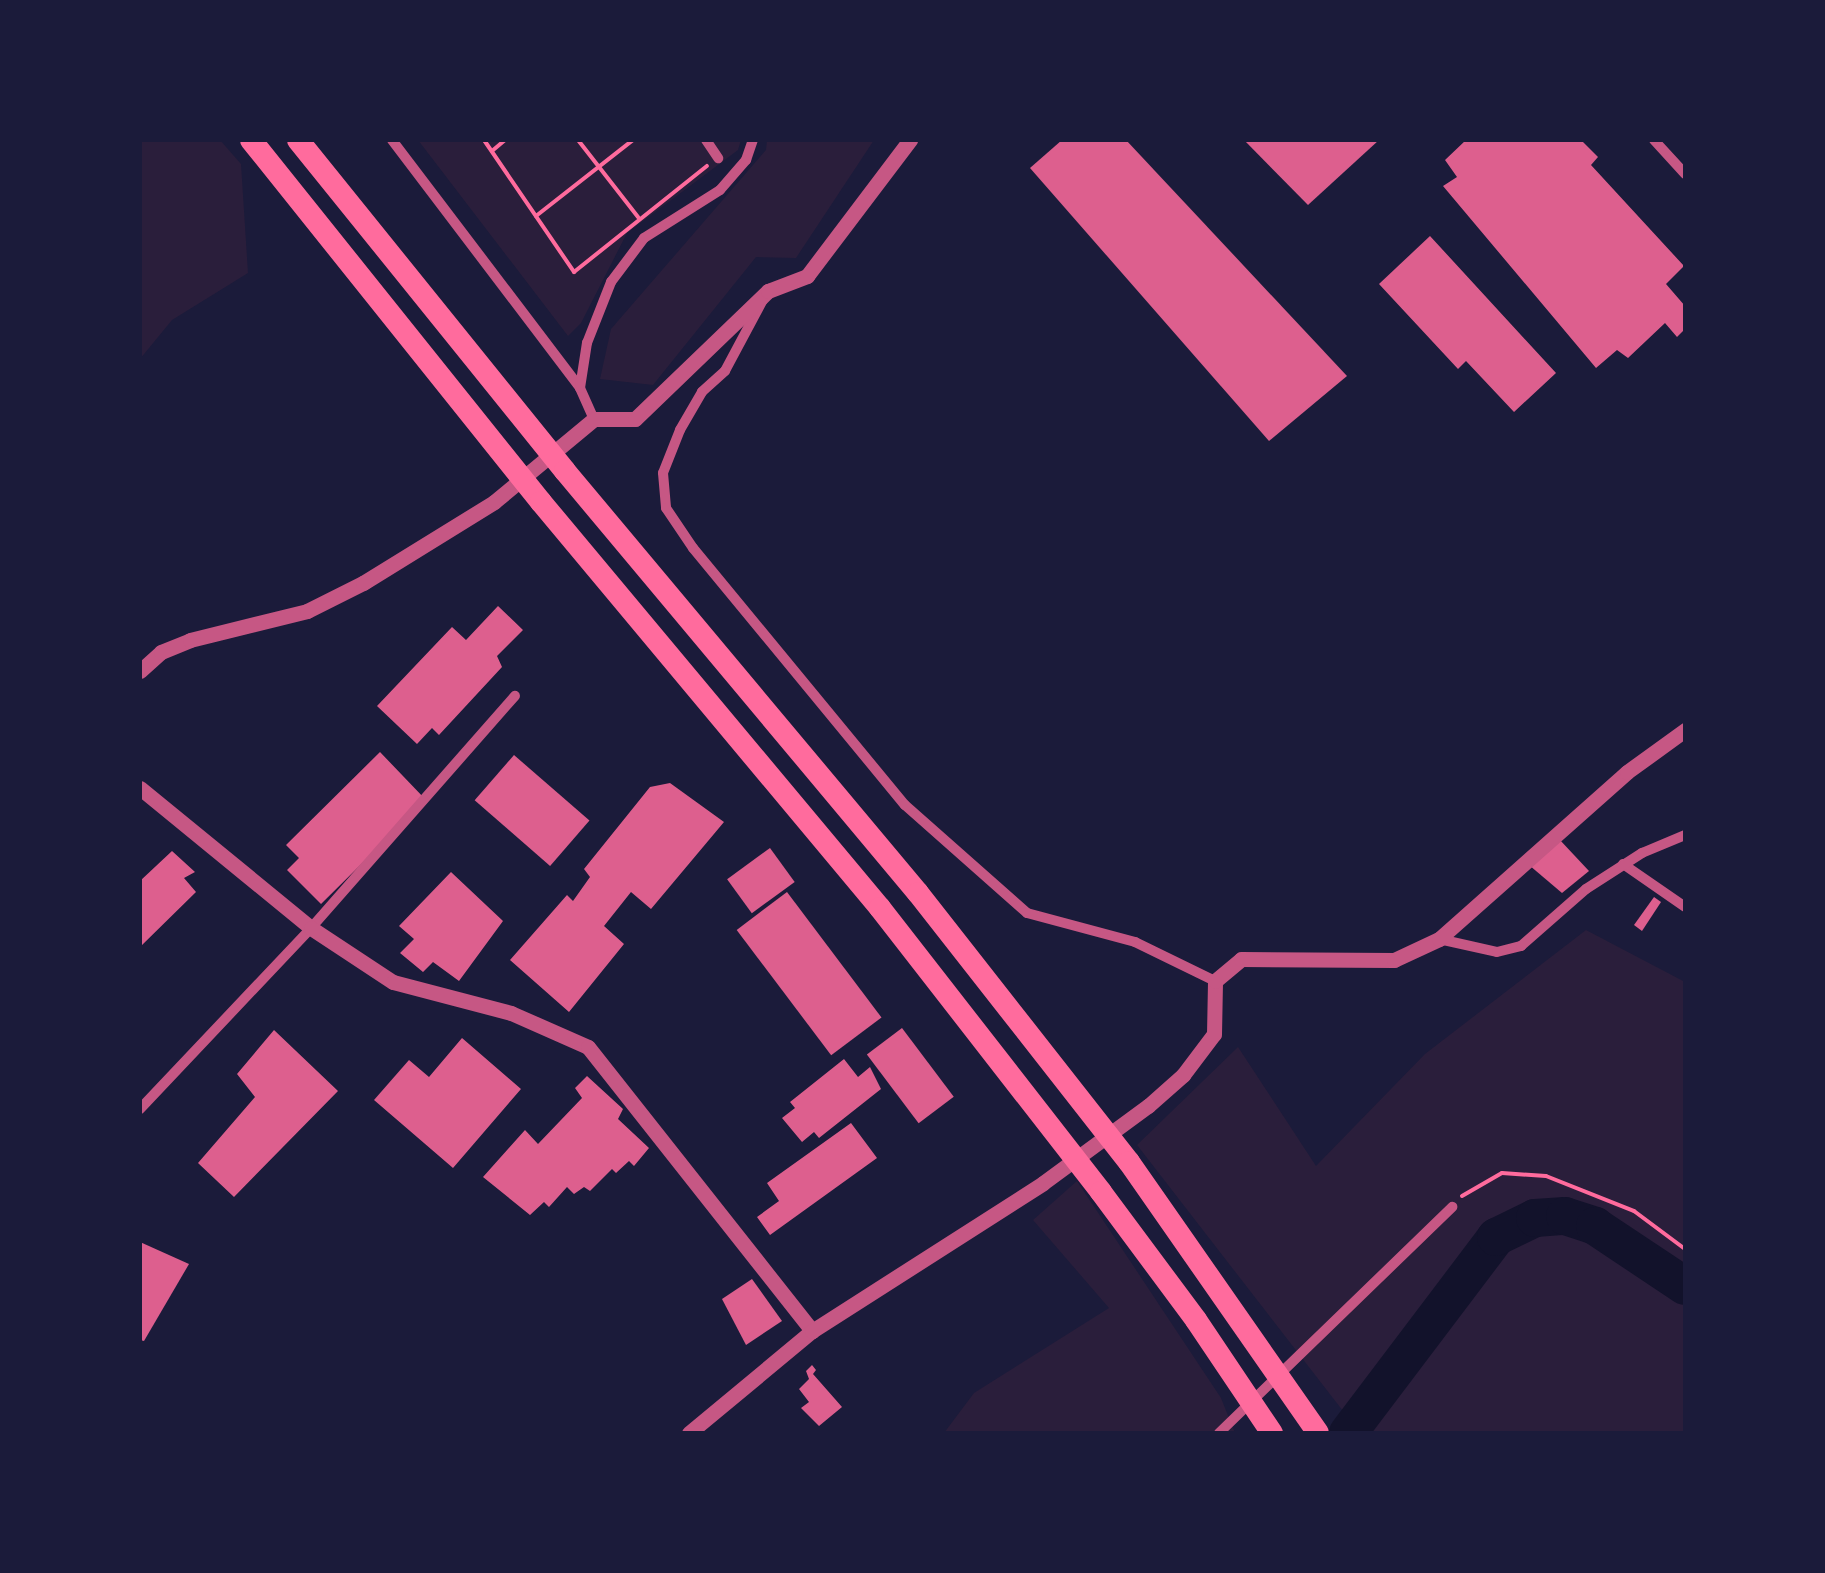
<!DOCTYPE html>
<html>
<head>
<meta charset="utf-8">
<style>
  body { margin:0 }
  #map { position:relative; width:1825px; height:1573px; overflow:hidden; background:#1b1b3a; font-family:"PT Sans",sans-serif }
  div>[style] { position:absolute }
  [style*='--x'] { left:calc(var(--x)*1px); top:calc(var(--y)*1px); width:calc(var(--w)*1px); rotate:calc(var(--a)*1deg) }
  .green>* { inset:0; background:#2a1e3b }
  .river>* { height:38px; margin:-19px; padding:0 19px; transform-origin:19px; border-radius:19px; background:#12122b }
  .building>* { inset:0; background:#dd5f8e; transform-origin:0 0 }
  .path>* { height:4px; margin:-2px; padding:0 2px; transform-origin:2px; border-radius:2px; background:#ff6b9d }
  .minor>* { height:10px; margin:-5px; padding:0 5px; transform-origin:5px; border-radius:5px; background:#c65784 }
  .tertiary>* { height:15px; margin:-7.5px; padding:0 7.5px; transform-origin:7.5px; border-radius:7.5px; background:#c65784 }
  .motorway>* { height:22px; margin:-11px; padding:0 11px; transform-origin:11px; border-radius:11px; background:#ff6b9d }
  span { translate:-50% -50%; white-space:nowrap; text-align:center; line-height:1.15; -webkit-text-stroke:9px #1b1b3a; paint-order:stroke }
  .frame { position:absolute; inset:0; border:142px solid #1b1b3a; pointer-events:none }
</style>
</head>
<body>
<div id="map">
  <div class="green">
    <i style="clip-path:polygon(140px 140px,220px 140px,241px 164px,248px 273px,172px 320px,140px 359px)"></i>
    <i style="clip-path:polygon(418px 140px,741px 140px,738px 150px,627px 233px,581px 323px,568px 336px)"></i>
    <i style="clip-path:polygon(767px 140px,874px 140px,796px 258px,756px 257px,653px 385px,600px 379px,611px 329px,766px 150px)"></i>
    <i style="clip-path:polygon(1586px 930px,1685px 982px,1685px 1433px,1360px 1433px,1137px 1145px,1238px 1047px,1316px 1166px,1425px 1054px)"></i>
    <i style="clip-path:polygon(1077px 1181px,1221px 1398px,1235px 1433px,944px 1433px,974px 1393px,1109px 1308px,1033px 1220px)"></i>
  </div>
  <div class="river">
    <i style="--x:1348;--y:1433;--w:246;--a:-52.9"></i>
    <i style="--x:1496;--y:1237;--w:43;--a:-26"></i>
    <i style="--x:1535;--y:1218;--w:30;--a:-4"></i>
    <i style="--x:1565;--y:1216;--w:32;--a:18"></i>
    <i style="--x:1595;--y:1226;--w:108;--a:33.7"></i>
  </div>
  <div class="building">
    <i style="clip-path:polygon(1062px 140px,1126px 140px,1347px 376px,1269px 441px,1030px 168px)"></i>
    <i style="clip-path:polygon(1244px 140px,1379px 140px,1308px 205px)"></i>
    <i style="clip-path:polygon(1466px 140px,1581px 140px,1598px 157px,1591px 165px,1684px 266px,1666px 284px,1685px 306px,1685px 329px,1677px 337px,1665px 323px,1628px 358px,1617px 350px,1596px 368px,1443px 186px,1457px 177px,1445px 160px)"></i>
    <i style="clip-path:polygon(1430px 236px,1556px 373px,1514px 412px,1466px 361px,1458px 369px,1379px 284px)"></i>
    <i style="clip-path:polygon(498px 606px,523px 630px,497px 656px,502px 667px,439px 735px,432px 728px,417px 744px,377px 706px,452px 627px,466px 640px)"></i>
    <i style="clip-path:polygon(380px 752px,426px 800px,321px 904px,287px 870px,299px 858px,286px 845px)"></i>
    <i style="left:514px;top:755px;width:100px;height:60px;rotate:41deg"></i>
    <i style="clip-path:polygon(670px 783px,724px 822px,651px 909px,631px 892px,604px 926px,624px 944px,569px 1012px,510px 960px,567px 895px,573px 901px,590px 877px,584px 869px,650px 787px)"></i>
    <i style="clip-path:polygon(1559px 839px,1589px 871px,1562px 893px,1529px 865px)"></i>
    <i style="left:770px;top:848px;width:42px;height:53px;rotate:54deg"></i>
    <i style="clip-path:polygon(172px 851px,195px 872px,184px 878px,196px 892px,140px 947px,140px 881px)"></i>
    <i style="clip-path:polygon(451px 872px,503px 921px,459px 981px,433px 962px,423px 972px,400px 953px,414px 939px,399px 926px)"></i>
    <i style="left:787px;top:892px;width:157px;height:63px;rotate:53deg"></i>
    <i style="clip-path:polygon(1654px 897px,1661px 902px,1642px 931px,1634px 925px)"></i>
    <i style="left:902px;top:1028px;width:86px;height:44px;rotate:53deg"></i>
    <i style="clip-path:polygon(274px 1030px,338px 1091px,234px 1197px,198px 1163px,255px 1097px,237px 1074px)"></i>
    <i style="clip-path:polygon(462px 1038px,521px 1089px,453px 1168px,374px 1100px,409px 1060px,429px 1077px)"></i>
    <i style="clip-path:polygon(844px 1059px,858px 1077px,870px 1067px,881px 1089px,819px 1138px,814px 1132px,802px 1142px,782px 1118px,795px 1108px,790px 1102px)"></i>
    <i style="clip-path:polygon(587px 1076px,623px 1109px,618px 1119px,649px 1148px,634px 1166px,629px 1161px,616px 1173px,612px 1169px,590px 1191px,584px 1187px,574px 1194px,567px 1187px,549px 1207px,544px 1202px,530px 1215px,483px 1177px,525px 1130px,538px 1144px,582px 1098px,575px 1088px)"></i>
    <i style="clip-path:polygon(851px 1123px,877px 1158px,770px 1235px,757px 1217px,779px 1201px,767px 1183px)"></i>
    <i style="clip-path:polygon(140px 1242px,189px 1264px,144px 1341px,140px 1340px)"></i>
    <i style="clip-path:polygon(752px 1279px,782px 1321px,746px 1345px,722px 1299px)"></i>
    <i style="clip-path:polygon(812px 1365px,816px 1370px,813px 1374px,842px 1407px,819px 1426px,801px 1408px,809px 1402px,799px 1389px,809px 1379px,806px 1371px)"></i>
  </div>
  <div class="path">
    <i style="--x:484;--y:140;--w:160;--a:55.7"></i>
    <i style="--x:574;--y:272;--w:170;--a:-38.6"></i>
    <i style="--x:578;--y:140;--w:98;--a:52.1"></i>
    <i style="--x:492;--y:151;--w:17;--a:-40"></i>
    <i style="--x:536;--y:216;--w:123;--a:-38.1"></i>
    <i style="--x:1462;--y:1196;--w:46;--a:-29.9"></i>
    <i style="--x:1502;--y:1173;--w:44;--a:3.9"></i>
    <i style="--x:1546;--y:1176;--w:95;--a:21.7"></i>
    <i style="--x:1634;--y:1211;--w:64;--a:36.7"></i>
  </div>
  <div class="minor">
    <i style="--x:392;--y:140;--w:311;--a:52.8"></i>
    <i style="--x:580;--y:388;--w:34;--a:66"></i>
    <i style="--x:706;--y:140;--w:22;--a:56"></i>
    <i style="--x:1654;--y:140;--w:46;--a:47.6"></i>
    <i style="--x:765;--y:296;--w:85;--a:118.1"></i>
    <i style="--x:725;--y:371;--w:31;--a:138"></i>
    <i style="--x:702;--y:392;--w:44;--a:120.1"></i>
    <i style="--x:680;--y:430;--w:46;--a:111.6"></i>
    <i style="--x:663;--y:473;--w:35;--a:85"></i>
    <i style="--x:666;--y:508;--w:48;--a:56"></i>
    <i style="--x:693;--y:548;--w:333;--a:50.5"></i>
    <i style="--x:905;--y:805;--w:163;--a:41.5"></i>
    <i style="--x:1027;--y:913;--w:112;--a:15"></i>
    <i style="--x:1135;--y:942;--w:89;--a:26"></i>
    <i style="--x:580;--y:388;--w:46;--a:-81.2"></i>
    <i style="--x:587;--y:343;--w:66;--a:-68.5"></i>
    <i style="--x:611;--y:282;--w:55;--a:-53.1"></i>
    <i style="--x:644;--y:238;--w:90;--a:-32.3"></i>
    <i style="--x:720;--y:190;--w:40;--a:-49"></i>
    <i style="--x:746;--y:160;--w:21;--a:-71"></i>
    <i style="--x:1623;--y:864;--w:75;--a:34.7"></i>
    <i style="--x:1439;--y:939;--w:59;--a:12.6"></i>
    <i style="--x:1497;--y:952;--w:25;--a:-14"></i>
    <i style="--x:1521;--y:946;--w:86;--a:-41.2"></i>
    <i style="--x:1586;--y:889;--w:67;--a:-32.7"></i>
    <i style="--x:1642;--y:853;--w:47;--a:-22.7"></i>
    <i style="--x:140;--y:1109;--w:249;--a:-46.6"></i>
    <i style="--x:311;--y:928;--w:309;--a:-48.7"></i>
    <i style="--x:1219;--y:1433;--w:325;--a:-44.1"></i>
  </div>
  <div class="tertiary">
    <i style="--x:140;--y:671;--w:28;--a:-42"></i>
    <i style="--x:161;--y:652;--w:31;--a:-22"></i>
    <i style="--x:190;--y:640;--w:121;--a:-13.9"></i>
    <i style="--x:307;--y:611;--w:63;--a:-26.6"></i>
    <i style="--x:363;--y:583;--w:154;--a:-31.7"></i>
    <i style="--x:494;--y:502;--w:130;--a:-39.7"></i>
    <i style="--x:594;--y:419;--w:41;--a:0"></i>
    <i style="--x:635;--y:419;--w:185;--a:-43.9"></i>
    <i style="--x:768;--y:291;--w:42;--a:-21"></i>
    <i style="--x:807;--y:276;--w:171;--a:-52.9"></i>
    <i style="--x:140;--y:788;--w:221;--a:39.3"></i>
    <i style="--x:311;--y:928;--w:98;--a:33.4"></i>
    <i style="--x:393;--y:982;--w:122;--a:14.7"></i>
    <i style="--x:511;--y:1013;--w:84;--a:23.8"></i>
    <i style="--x:588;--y:1047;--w:362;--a:51.7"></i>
    <i style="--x:689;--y:1433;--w:160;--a:-39.7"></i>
    <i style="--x:812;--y:1331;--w:274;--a:-32.6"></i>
    <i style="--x:1043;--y:1183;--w:130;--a:-36.3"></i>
    <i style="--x:1148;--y:1106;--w:47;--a:-41.5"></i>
    <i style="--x:1183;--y:1075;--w:51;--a:-52.9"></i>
    <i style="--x:1214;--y:1034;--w:53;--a:-88.9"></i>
    <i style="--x:1215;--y:981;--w:34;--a:-40"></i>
    <i style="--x:1241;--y:959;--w:153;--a:0.4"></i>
    <i style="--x:1394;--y:960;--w:50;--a:-25"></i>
    <i style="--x:1439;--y:939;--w:251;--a:-41.6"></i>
    <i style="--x:1627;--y:772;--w:72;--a:-35.9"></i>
  </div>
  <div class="motorway">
    <i style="--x:251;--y:140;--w:464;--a:51.3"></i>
    <i style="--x:541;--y:502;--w:529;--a:50.14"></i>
    <i style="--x:880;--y:908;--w:360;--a:52.1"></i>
    <i style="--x:1101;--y:1192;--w:159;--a:53.4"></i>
    <i style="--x:1196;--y:1320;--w:136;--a:56.1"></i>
    <i style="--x:298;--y:140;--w:425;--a:51.1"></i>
    <i style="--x:565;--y:471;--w:550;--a:50.09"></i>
    <i style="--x:918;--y:893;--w:342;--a:51.9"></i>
    <i style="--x:1129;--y:1162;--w:330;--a:55.1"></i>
  </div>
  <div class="frame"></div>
</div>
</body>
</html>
